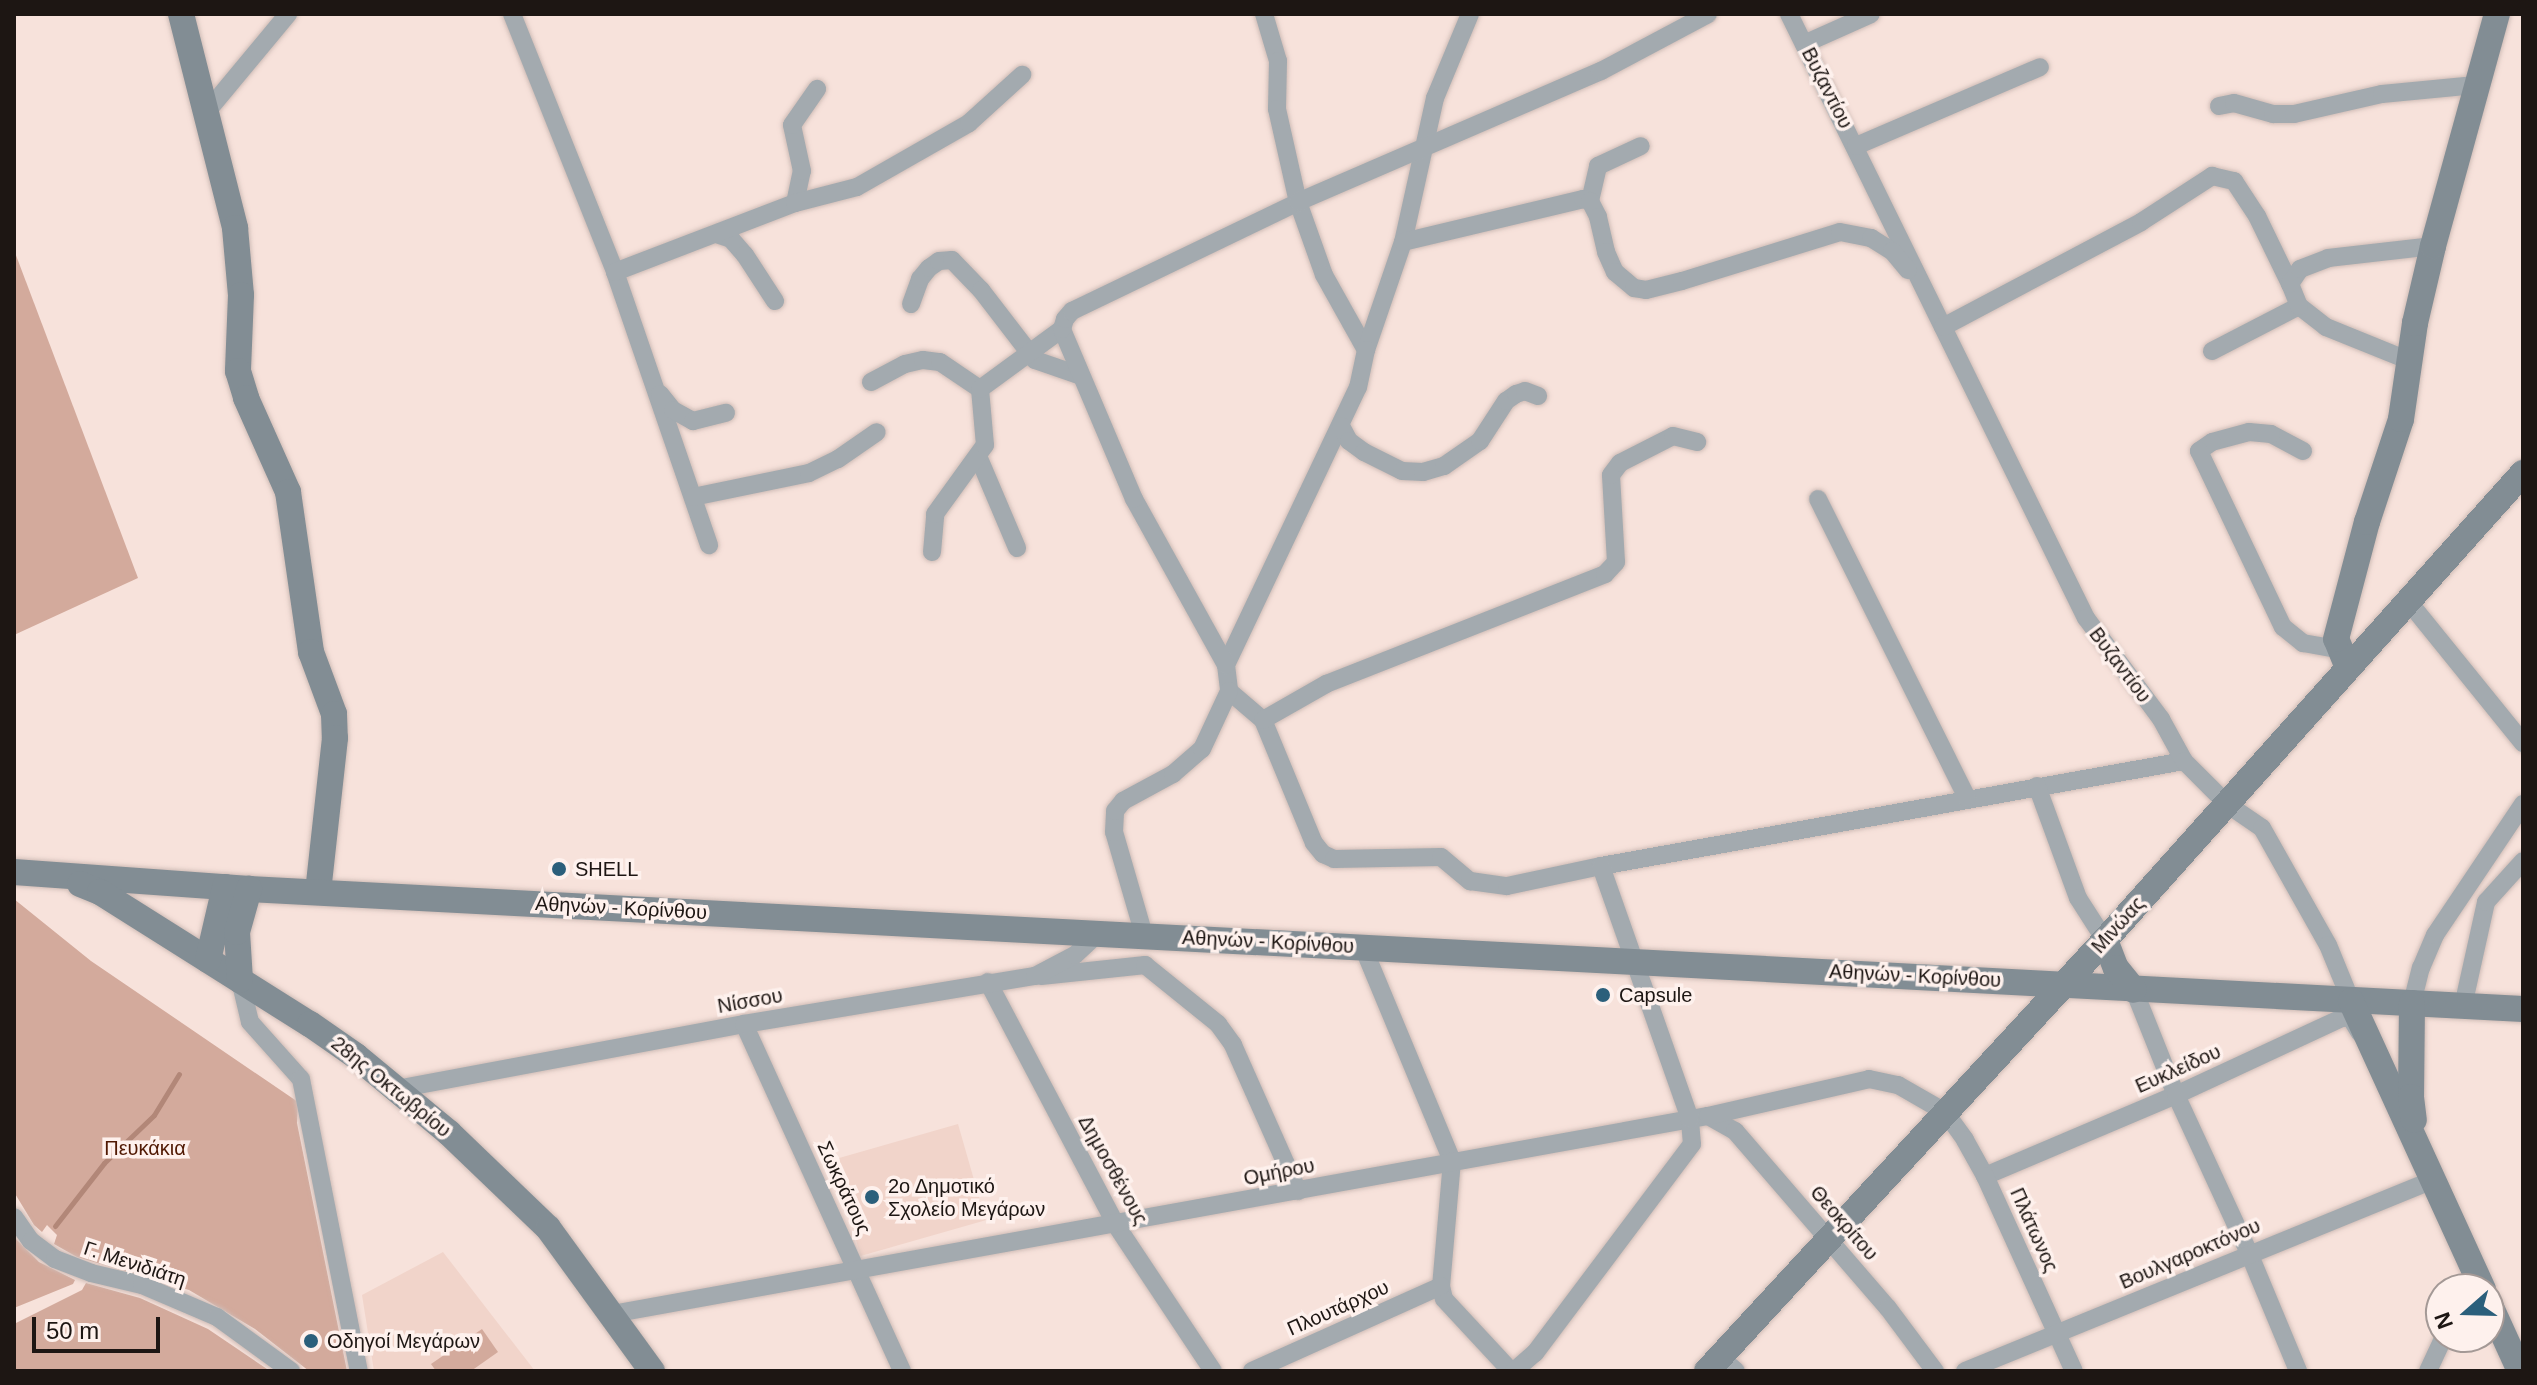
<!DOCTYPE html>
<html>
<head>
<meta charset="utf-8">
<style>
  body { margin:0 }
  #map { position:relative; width:2537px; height:1385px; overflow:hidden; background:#f7e2db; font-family:Arial,sans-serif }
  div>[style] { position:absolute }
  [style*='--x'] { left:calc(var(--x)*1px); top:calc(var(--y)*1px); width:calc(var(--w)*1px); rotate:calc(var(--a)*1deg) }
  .built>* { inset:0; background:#f1d4ca; transform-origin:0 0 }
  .green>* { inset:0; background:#d3aa9c }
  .stream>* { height:5px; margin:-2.5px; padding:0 2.5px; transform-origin:2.5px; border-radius:2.5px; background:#b28778 }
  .roads { filter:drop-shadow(0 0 2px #d0bdb7) drop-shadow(0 0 2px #d0bdb7) }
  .street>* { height:18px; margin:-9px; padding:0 9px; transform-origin:9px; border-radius:9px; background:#a3aaaf }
  .secondary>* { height:26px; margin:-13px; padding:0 13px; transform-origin:13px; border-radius:13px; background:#828d94 }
  .dots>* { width:22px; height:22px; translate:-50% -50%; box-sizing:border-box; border:4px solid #fef1ed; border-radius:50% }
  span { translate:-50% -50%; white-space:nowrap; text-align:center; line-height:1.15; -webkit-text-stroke:7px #fef1ed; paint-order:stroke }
  .street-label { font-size:20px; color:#1d1613 }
  .poi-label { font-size:20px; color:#1d1613 }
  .left { translate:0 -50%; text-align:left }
  .park-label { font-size:20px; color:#501903 }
  .frame { position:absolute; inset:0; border:16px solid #1d1613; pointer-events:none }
  .north { position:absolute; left:2425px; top:1273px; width:80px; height:80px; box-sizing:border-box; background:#fef1ed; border:2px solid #a49996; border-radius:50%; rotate:250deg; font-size:22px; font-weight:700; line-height:32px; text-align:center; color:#1d1613 }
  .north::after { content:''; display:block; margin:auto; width:28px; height:36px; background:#2b5f7b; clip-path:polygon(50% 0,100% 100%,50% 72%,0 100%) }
  .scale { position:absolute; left:32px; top:1317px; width:128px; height:36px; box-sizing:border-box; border:4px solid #1d1613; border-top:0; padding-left:10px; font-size:24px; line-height:28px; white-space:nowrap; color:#1d1613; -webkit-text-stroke:6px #fef1ed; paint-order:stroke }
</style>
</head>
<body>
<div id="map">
  <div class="built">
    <i style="left:958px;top:1124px;width:100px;height:130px;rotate:74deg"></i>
    <i style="clip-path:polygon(443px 1252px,535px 1371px,374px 1371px,362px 1295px)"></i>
  </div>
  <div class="green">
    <i style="clip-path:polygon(14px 250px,138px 578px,14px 635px)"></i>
    <i style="clip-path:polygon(14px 899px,91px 961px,298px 1102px,297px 1123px,347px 1371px,309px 1371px,255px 1329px,189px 1290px,77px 1257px,54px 1244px,57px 1235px,47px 1225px,42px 1232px,34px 1225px,14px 1192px)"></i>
    <i style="clip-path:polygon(14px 1237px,39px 1262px,75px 1280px,73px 1284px,14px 1308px)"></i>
    <i style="clip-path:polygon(86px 1283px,140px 1298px,208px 1329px,270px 1371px,14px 1371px,14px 1324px,82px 1290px)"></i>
    <i style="clip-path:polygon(482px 1329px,498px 1352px,471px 1371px,436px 1371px,431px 1364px)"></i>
  </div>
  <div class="stream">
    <i style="--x:55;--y:1226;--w:80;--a:-52.1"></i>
    <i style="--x:104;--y:1163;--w:69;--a:-43.8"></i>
    <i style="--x:154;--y:1115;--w:48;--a:-58.6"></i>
  </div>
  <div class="roads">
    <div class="street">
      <i style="--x:512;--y:14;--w:278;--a:68.2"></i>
      <i style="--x:615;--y:272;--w:289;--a:71"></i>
      <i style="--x:1264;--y:14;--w:49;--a:73.4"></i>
      <i style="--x:1278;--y:61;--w:48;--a:91.2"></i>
      <i style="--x:1277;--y:109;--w:95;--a:77.3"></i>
      <i style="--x:1298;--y:202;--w:77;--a:70.4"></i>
      <i style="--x:1324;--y:275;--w:86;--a:60.8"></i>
      <i style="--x:1470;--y:14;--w:91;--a:112.6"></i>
      <i style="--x:1435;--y:98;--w:148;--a:102.5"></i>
      <i style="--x:1403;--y:242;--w:114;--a:108.9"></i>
      <i style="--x:1366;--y:350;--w:38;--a:102"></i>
      <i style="--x:1358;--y:387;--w:308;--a:115.4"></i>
      <i style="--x:1226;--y:665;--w:26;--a:83"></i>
      <i style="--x:1229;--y:691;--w:45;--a:40.5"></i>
      <i style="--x:1263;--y:720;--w:133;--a:67.5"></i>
      <i style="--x:1314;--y:843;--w:14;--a:51"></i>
      <i style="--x:1323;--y:854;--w:12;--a:24"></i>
      <i style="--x:1334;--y:859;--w:107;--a:-1.1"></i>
      <i style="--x:1441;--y:857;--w:38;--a:40"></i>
      <i style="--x:1470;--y:881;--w:37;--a:8"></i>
      <i style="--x:1507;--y:886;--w:96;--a:-12"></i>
      <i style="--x:1601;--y:866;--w:592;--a:-10.21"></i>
      <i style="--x:1789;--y:14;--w:673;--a:63.82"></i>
      <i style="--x:2086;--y:618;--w:126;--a:53.4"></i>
      <i style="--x:2161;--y:719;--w:48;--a:61.3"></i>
      <i style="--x:2184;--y:761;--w:61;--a:45"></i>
      <i style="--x:2227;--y:804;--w:42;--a:34.4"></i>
      <i style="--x:2262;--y:828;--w:134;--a:60.6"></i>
      <i style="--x:2328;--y:945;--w:61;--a:67.7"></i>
      <i style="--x:1804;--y:44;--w:73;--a:-24.1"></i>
      <i style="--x:2219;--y:106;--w:15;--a:-11"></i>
      <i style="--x:2234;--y:103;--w:41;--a:15.8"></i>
      <i style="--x:2273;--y:114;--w:21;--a:0"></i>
      <i style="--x:2294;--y:114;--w:90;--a:-12.8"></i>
      <i style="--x:2382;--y:94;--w:94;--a:-5.5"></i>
      <i style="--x:205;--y:114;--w:130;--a:-50.3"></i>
      <i style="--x:1856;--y:146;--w:200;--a:-23.2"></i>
      <i style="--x:1590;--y:201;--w:36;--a:-77"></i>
      <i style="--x:1598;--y:166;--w:47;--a:-24.9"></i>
      <i style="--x:795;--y:203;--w:33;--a:-78"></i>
      <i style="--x:802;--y:171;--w:47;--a:-102.3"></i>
      <i style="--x:792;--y:125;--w:44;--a:-55.2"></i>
      <i style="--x:716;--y:234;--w:16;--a:18"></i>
      <i style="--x:731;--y:239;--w:21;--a:49"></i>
      <i style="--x:745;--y:255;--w:55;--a:56.9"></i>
      <i style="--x:1403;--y:242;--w:185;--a:-13.4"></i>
      <i style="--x:1583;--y:199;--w:7;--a:16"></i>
      <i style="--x:1590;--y:201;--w:18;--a:63"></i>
      <i style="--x:1598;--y:217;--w:36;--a:77"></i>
      <i style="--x:1606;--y:252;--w:22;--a:66"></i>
      <i style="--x:1615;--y:272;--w:25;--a:40"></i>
      <i style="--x:1634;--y:288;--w:12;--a:9"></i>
      <i style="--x:1646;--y:290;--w:37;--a:-14"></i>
      <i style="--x:1682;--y:281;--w:165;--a:-17.2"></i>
      <i style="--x:1840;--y:232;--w:32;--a:11"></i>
      <i style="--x:1871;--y:238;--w:25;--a:32"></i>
      <i style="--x:1892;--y:251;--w:25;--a:50"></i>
      <i style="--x:615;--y:272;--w:193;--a:-21"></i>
      <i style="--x:795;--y:203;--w:64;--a:-14.5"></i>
      <i style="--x:857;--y:187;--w:129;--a:-29.7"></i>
      <i style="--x:969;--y:123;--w:72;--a:-42.2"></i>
      <i style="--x:911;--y:304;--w:27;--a:-70"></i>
      <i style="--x:920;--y:279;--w:14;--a:-51"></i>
      <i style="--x:929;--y:268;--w:12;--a:-35"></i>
      <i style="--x:939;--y:261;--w:13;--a:-4"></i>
      <i style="--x:952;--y:260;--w:42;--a:46"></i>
      <i style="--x:981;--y:290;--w:88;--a:52.4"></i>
      <i style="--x:1035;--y:360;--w:49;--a:19.2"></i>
      <i style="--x:1943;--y:327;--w:224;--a:-27.9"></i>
      <i style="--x:2141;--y:222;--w:85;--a:-32.9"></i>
      <i style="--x:2212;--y:176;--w:23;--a:13"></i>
      <i style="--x:2234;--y:181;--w:42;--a:56.7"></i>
      <i style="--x:2257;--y:216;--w:76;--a:64.1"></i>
      <i style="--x:2212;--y:351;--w:98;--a:-27.3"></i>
      <i style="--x:2410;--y:361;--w:91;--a:-158"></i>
      <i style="--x:2326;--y:327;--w:34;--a:-142"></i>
      <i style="--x:2299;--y:306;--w:24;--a:-112"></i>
      <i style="--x:2290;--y:284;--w:18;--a:-56"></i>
      <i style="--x:2300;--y:269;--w:30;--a:-21"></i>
      <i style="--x:2328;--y:258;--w:106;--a:-6.5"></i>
      <i style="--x:871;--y:382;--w:38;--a:-28"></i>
      <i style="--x:905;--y:364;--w:18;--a:-13"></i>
      <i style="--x:923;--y:360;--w:17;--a:7"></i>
      <i style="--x:940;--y:362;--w:48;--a:34"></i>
      <i style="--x:660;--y:394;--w:21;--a:51"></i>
      <i style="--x:673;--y:410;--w:23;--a:29"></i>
      <i style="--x:693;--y:421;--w:34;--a:-14"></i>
      <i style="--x:1341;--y:426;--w:17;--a:62"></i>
      <i style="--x:1349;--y:441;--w:19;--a:36"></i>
      <i style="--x:1364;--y:452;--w:42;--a:26.6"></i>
      <i style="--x:1402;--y:471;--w:21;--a:3"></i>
      <i style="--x:1423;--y:472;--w:22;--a:-16"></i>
      <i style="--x:1444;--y:466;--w:44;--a:-34.8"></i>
      <i style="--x:1480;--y:441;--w:48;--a:-57"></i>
      <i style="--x:1506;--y:401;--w:12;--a:-35"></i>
      <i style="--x:1516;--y:394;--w:9;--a:-18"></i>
      <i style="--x:1525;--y:391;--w:14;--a:21"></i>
      <i style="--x:2303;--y:451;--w:36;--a:-152"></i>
      <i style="--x:2271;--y:434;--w:22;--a:-175"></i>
      <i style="--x:2249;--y:432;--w:38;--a:165"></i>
      <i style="--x:2212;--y:442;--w:16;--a:145"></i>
      <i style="--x:2199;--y:451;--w:195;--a:64.5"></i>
      <i style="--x:2283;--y:627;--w:26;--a:39"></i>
      <i style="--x:2303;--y:643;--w:35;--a:10"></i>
      <i style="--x:978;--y:456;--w:100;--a:67"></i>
      <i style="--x:693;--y:497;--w:118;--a:-11.7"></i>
      <i style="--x:809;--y:473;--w:32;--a:-26"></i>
      <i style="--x:838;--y:459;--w:47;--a:-34.7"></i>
      <i style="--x:1818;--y:499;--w:334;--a:63.5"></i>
      <i style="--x:932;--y:552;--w:38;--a:-85"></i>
      <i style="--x:935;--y:514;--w:85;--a:-54.1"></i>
      <i style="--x:985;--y:445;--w:56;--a:-95.1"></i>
      <i style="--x:980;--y:389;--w:102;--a:-36.2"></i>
      <i style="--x:2408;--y:601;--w:183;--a:51"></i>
      <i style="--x:1226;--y:665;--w:190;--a:-119"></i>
      <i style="--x:1134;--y:499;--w:185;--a:-113"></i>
      <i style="--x:1062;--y:329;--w:10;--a:-73"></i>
      <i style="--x:1065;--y:319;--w:11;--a:-49"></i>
      <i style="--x:1072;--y:311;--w:251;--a:-25.7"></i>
      <i style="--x:1298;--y:202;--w:330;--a:-23.4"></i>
      <i style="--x:1601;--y:71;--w:121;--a:-28"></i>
      <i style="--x:1263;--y:720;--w:73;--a:-29.7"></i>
      <i style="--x:1326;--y:684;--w:300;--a:-21.5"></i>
      <i style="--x:1605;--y:574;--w:16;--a:-47"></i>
      <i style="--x:1616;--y:562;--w:87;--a:-93.3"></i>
      <i style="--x:1611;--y:475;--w:15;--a:-53"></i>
      <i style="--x:1620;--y:463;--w:59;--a:-27"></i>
      <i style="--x:1673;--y:436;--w:25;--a:14"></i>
      <i style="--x:2037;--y:786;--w:119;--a:69.9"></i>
      <i style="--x:2078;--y:898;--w:50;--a:57.3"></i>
      <i style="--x:1144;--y:935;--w:107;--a:-106.2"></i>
      <i style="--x:1114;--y:832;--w:21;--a:-87"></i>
      <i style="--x:1115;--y:811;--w:13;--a:-51"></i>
      <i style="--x:1123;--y:801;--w:57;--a:-28.4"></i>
      <i style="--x:1173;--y:774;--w:38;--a:-41"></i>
      <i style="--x:1202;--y:749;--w:64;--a:-65"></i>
      <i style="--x:1363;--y:947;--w:232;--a:67.4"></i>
      <i style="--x:1452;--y:1161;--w:125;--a:95"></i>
      <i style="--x:1441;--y:1286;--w:13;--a:77"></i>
      <i style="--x:1444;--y:1299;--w:98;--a:47.1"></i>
      <i style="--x:1041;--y:976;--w:105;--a:-6"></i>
      <i style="--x:1145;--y:965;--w:94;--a:38.9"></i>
      <i style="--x:1218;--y:1024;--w:26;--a:54"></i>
      <i style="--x:1233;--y:1045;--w:160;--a:66"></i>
      <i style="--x:240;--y:980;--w:43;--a:76.6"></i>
      <i style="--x:250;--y:1022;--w:76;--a:48.2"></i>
      <i style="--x:301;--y:1079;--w:298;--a:78.8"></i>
      <i style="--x:988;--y:982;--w:275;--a:62.2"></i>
      <i style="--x:1116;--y:1225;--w:175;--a:56.4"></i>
      <i style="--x:2134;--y:990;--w:113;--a:68.2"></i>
      <i style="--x:2176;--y:1095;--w:174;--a:65.2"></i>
      <i style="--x:2249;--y:1253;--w:128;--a:67.4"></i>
      <i style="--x:2412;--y:1003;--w:36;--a:-76"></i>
      <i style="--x:2421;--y:968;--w:36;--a:-67"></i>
      <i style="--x:2435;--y:935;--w:158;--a:-56.1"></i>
      <i style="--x:2463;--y:1006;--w:107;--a:-77.5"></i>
      <i style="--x:2486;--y:902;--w:55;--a:-47.9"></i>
      <i style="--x:744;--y:1024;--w:381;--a:65.5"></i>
      <i style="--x:397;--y:1089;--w:353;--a:-10.6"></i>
      <i style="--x:744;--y:1024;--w:295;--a:-9.4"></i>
      <i style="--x:1035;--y:976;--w:45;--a:-27.7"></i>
      <i style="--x:1075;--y:955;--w:33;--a:-43"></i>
      <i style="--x:1708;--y:1116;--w:31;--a:29"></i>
      <i style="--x:1735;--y:1131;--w:234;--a:49.2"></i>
      <i style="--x:1888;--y:1308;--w:79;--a:53.3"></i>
      <i style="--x:1985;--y:1176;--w:207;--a:-23"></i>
      <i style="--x:2176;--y:1095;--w:183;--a:-24.9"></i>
      <i style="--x:2342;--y:1018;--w:8;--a:-7"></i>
      <i style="--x:2350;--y:1017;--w:19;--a:58"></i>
      <i style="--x:14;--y:1217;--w:29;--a:55"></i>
      <i style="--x:31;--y:1241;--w:30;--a:37"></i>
      <i style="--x:55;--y:1259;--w:39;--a:21"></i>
      <i style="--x:91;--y:1273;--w:52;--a:13.2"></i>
      <i style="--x:142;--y:1285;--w:82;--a:23.1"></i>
      <i style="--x:217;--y:1317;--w:92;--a:36.1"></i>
      <i style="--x:612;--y:1314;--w:1114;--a:-10.24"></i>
      <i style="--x:1708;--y:1116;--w:165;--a:-12.9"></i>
      <i style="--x:1869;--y:1079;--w:30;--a:12"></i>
      <i style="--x:1898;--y:1085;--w:54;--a:29.9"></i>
      <i style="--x:1945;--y:1112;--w:34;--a:54"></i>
      <i style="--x:1965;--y:1140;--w:41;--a:60.9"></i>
      <i style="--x:1985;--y:1176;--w:214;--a:65.5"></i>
      <i style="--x:1720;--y:1357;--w:21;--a:41"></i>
      <i style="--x:1252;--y:1371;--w:207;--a:-24.2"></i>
      <i style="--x:1514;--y:1371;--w:28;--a:-41"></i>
      <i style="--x:1535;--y:1353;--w:261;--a:-53.1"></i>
      <i style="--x:1692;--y:1144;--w:25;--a:-95"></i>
      <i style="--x:1690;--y:1119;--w:268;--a:-109.4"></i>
      <i style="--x:1965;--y:1371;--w:505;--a:-22.2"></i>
      <i style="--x:2428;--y:1371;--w:38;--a:-65"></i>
    </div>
    <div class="secondary">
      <i style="--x:181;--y:14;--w:221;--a:75.8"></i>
      <i style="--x:235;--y:228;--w:67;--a:84.9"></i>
      <i style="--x:241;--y:295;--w:76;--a:92.3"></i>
      <i style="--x:238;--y:371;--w:28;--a:73"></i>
      <i style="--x:246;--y:398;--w:103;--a:65.9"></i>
      <i style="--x:288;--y:492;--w:162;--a:81.8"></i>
      <i style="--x:311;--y:652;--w:66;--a:69.6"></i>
      <i style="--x:334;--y:714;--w:24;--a:88"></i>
      <i style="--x:335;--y:738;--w:155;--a:96.3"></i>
      <i style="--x:2348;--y:668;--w:31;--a:-112"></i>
      <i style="--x:2336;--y:639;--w:121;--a:-75.2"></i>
      <i style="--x:2367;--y:522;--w:108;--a:-71.7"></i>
      <i style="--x:2401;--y:419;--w:97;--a:-81.7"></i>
      <i style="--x:2415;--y:323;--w:79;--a:-76.8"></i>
      <i style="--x:2433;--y:246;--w:241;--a:-74.6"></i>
      <i style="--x:14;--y:872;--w:236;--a:4.1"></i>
      <i style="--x:249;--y:889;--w:2277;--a:3.02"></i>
      <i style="--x:80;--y:884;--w:22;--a:22"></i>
      <i style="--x:100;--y:892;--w:248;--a:32.2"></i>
      <i style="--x:310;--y:1024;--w:56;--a:34.8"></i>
      <i style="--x:356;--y:1056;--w:121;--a:39.6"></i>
      <i style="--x:449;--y:1133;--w:137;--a:43.8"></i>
      <i style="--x:548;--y:1228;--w:177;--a:54"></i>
      <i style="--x:2105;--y:940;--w:30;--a:69"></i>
      <i style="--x:2116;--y:968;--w:28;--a:51"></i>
      <i style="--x:208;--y:960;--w:75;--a:-76.9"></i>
      <i style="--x:240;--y:980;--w:48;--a:-93.6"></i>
      <i style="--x:237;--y:932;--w:45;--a:-74.4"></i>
      <i style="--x:2351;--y:1001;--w:317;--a:65.4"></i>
      <i style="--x:2412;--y:1003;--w:94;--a:90.6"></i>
      <i style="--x:2411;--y:1097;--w:23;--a:83"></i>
      <i style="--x:2489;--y:1303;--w:75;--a:65.5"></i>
      <i style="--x:1707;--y:1371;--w:587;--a:-47.28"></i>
      <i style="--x:2105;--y:940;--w:627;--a:-48.17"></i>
    </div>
  </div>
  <div class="dots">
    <i style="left:559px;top:869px;background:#2b5f7b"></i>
    <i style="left:1603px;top:995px;background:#2b5f7b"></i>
    <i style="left:872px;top:1197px;background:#2b5f7b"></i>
    <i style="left:311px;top:1341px;background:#2b5f7b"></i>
  </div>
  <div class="street-label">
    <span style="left:1827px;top:88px;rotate:63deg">Βυζαντίου</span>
    <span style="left:2120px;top:665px;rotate:53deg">Βυζαντίου</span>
    <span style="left:621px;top:908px;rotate:3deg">Αθηνών - Κορίνθου</span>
    <span style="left:2118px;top:925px;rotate:-48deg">Μινώας</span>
    <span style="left:1268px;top:942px;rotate:3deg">Αθηνών - Κορίνθου</span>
    <span style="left:1915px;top:976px;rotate:3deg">Αθηνών - Κορίνθου</span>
    <span style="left:750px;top:1001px;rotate:-10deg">Νίσσου</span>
    <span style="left:2178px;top:1069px;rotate:-24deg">Ευκλείδου</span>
    <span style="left:391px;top:1087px;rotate:39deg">28ης Οκτωβρίου</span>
    <span style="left:1113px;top:1170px;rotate:61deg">Δημοσθένους</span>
    <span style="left:1279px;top:1172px;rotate:-11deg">Ομήρου</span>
    <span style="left:844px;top:1188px;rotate:65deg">Σωκράτους</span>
    <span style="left:1844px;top:1223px;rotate:49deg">Θεοκρίτου</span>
    <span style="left:2034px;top:1230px;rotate:66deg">Πλάτωνος</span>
    <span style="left:2190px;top:1254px;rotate:-23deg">Βουλγαροκτόνου</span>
    <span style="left:135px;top:1264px;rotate:18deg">Γ. Μενιδιάτη</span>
    <span style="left:1338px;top:1308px;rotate:-24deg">Πλουτάρχου</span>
  </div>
  <div class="poi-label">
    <span class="left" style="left:575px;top:869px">SHELL</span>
    <span class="left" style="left:1619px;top:995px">Capsule</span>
    <span class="left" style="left:888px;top:1198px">2ο Δημοτικό<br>Σχολείο Μεγάρων</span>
    <span class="left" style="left:327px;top:1341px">Οδηγοί Μεγάρων</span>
  </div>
  <div class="park-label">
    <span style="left:145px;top:1148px">Πευκάκια</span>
  </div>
  <div class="frame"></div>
  <div class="north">N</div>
  <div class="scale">50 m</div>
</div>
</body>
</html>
